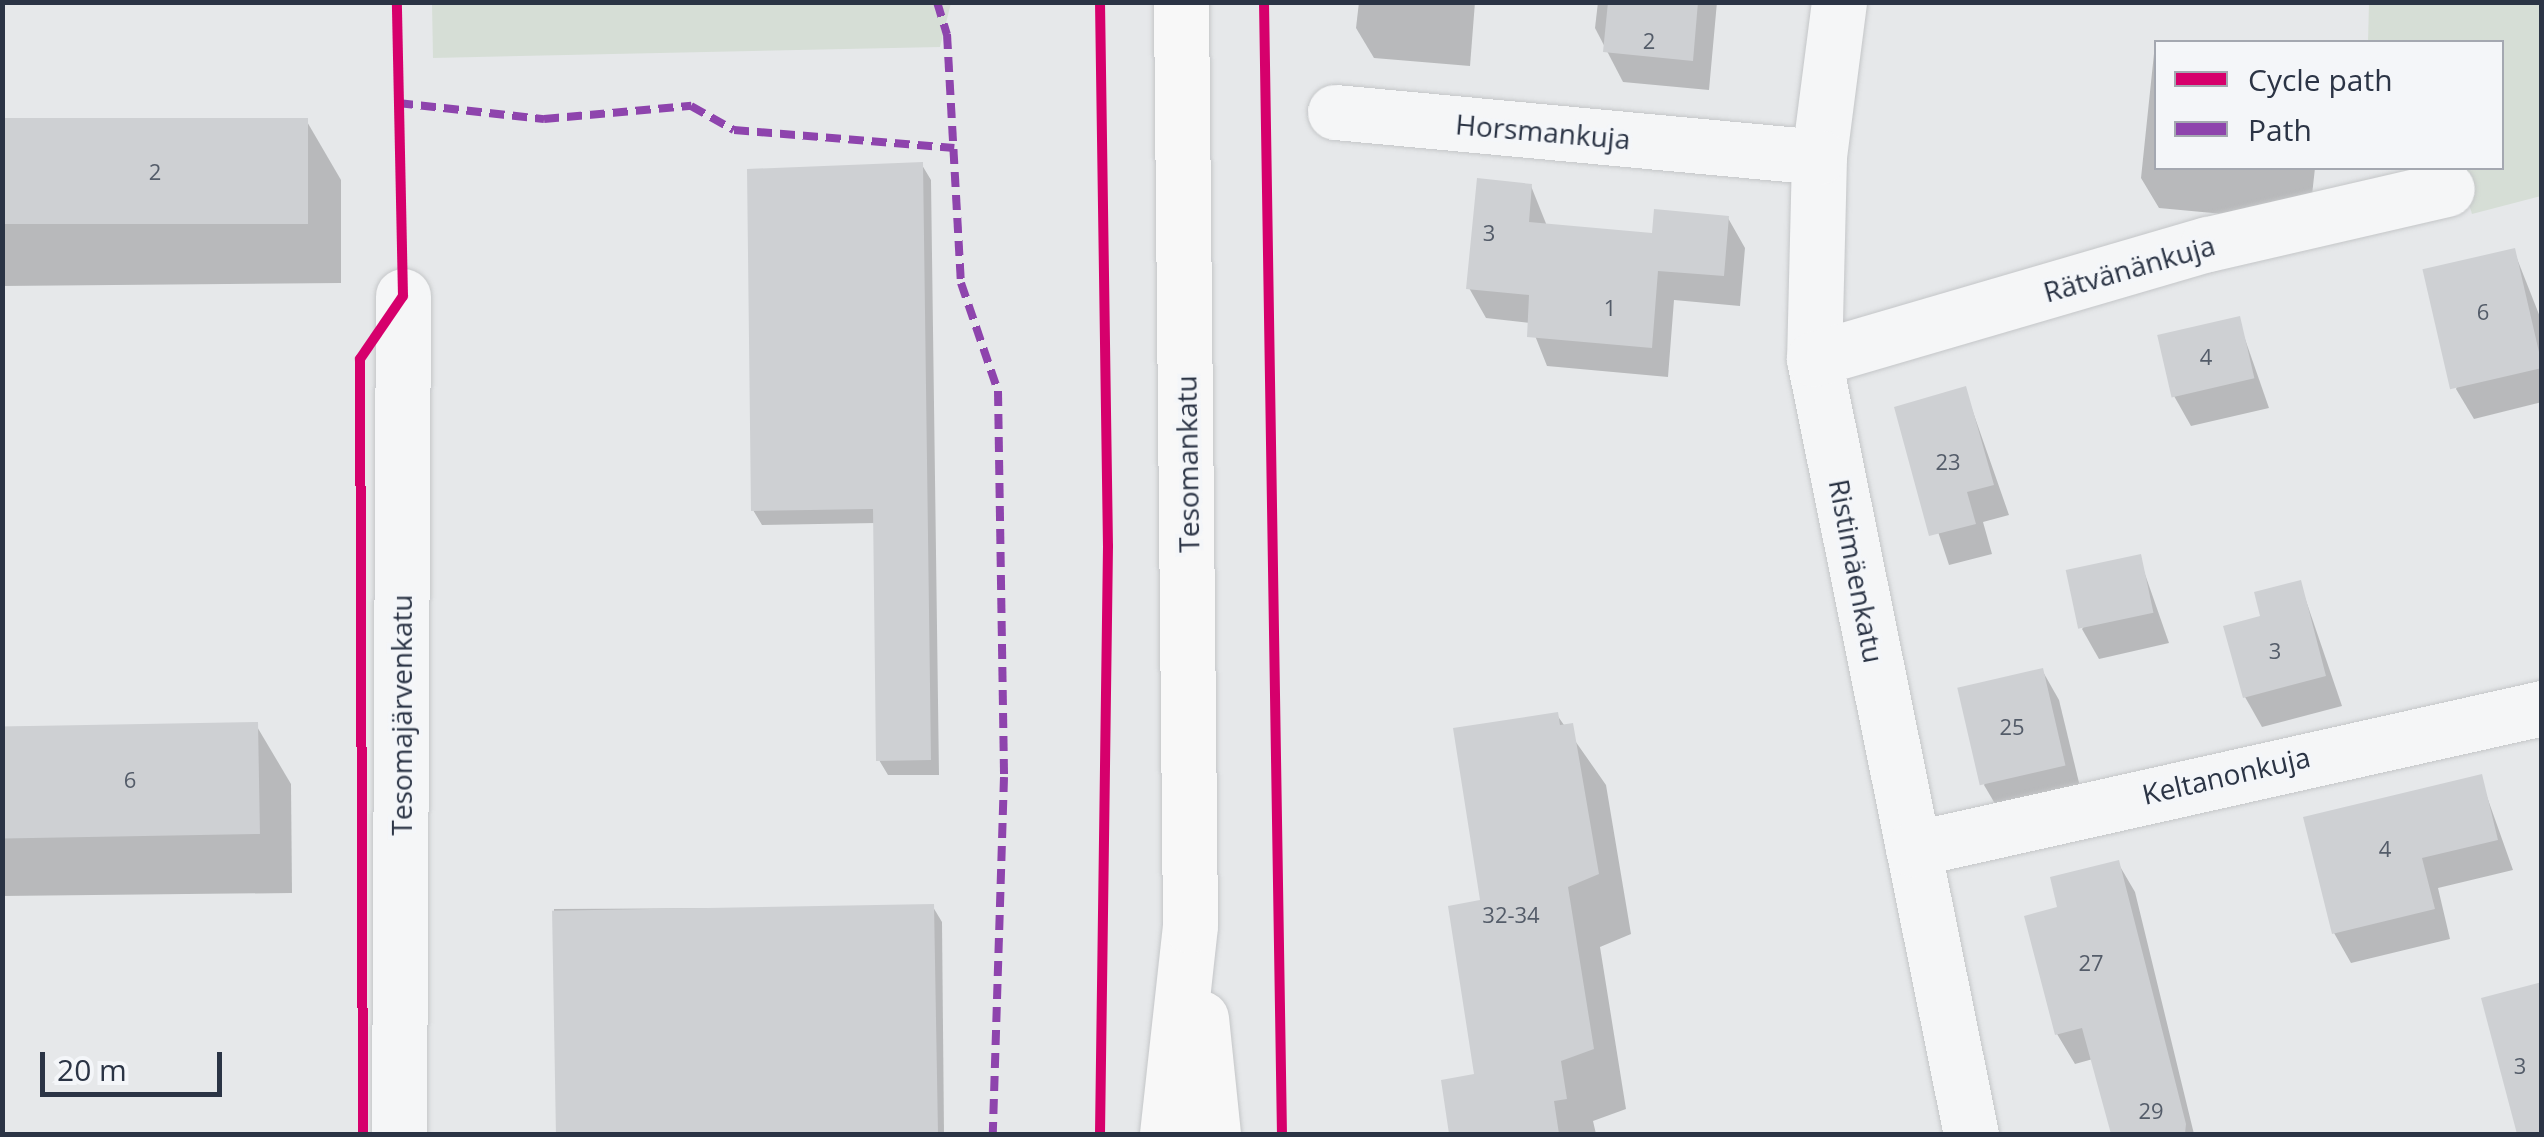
<!DOCTYPE html>
<html>
<head>
<meta charset="utf-8">
<style>
  body { margin:0 }
  #map { position:relative; width:2544px; height:1137px; overflow:hidden; background:#e6e8ea; font-family:"Open Sans",sans-serif }
  div>[style] { position:absolute }
  [style*='--x'] { left:calc(var(--x)*1px); top:calc(var(--y)*1px); width:calc(var(--w)*1px); rotate:calc(var(--a)*1deg) }
  .green>* { inset:0; background:#d6ded6 }
  .shadow>* { inset:0; background:#0003 }
  .building>* { inset:0; background:#ced0d3; transform-origin:0 0 }
  .roads { filter:drop-shadow(0 0 2px #c4c6c8) drop-shadow(0 0 2px #c4c6c8) }
  .minor>* { height:55px; margin:-27.5px; padding:0 27.5px; transform-origin:27.5px; border-radius:27.5px; background:#f5f6f7 }
  .secondary>* { height:55px; margin:-27.5px; padding:0 27.5px; transform-origin:27.5px; border-radius:27.5px; background:#f8f8f8 }
  .quiet>* { height:8px; margin-top:-4px; transform-origin:0; background:repeating-linear-gradient(90deg,#8e44ad 0 15px,transparent 0 23px) }
  .cycleway>* { height:10px; margin:-5px; padding:0 5px; transform-origin:5px; border-radius:5px; background:#d6006c }
  span { translate:-50% -50%; white-space:nowrap; text-align:center; line-height:1.15; -webkit-text-stroke:8px #f4f6f9; paint-order:stroke }
  .number-label { font-size:22px; color:#545c69 }
  .number-label span { -webkit-text-stroke-width:0 }
  .street-label { font-size:28px; color:#2b3445 }
  .frame { position:absolute; inset:0; border:5px solid #2b3445; pointer-events:none }
  .legend { position:absolute; left:2154px; top:40px; width:350px; height:130px; box-sizing:border-box; background:#f4f6f9; border:2px solid #a4a8b1; margin:0; padding:12px 18px; list-style:none; font-size:30px; color:#2b3445 }
  .legend li { display:flex; align-items:center; gap:20px; height:50px }
  .legend b { width:50px; border:2px solid #a4a8b1 }
  .scale { position:absolute; left:40px; top:1052px; width:182px; height:45px; box-sizing:border-box; border:5px solid #2b3445; border-top:0; padding-left:12px; font-size:30px; line-height:35px; white-space:nowrap; color:#2b3445; -webkit-text-stroke:8px #f4f6f9; paint-order:stroke }
</style>
</head>
<body>
<div id="map">
  <div class="green">
    <i style="clip-path:polygon(432px 3px,432px 2px,951px 3px,940px 47px,433px 58px)"></i>
    <i style="clip-path:polygon(2369px 3px,2541px 3px,2541px 196px,2472px 214px,2458px 168px,2502px 168px,2502px 42px,2368px 42px)"></i>
  </div>
  <div class="shadow">
    <i style="clip-path:polygon(1359px 2px,1475px 2px,1470px 66px,1374px 58px,1356px 28px)"></i>
    <i style="clip-path:polygon(1598px 2px,1717px 2px,1709px 90px,1623px 82px,1595px 28px)"></i>
    <i style="clip-path:polygon(2155px 44px,2156px 168px,2315px 168px,2309px 222px,2159px 208px,2141px 178px)"></i>
    <i style="clip-path:polygon(306px 120px,341px 180px,341px 283px,2px 286px,2px 122px)"></i>
    <i style="clip-path:polygon(922px 165px,931px 180px,939px 775px,888px 775px,879px 760px,876px 523px,762px 525px,753px 510px)"></i>
    <i style="clip-path:polygon(1531px 186px,1547px 226px,1654px 236px,1728px 218px,1745px 248px,1740px 306px,1674px 300px,1668px 377px,1547px 366px,1530px 323px,1486px 318px,1469px 288px)"></i>
    <i style="clip-path:polygon(2514px 251px,2542px 322px,2542px 402px,2474px 419px,2456px 389px)"></i>
    <i style="clip-path:polygon(2238px 319px,2269px 408px,2191px 426px,2174px 396px)"></i>
    <i style="clip-path:polygon(1965px 389px,2009px 515px,1983px 522px,1992px 554px,1949px 565px,1897px 408px)"></i>
    <i style="clip-path:polygon(2139px 557px,2169px 643px,2099px 659px,2082px 629px)"></i>
    <i style="clip-path:polygon(2300px 583px,2342px 706px,2262px 727px,2245px 697px)"></i>
    <i style="clip-path:polygon(2042px 670px,2059px 700px,2082px 795px,2001px 814px,1984px 785px)"></i>
    <i style="clip-path:polygon(1557px 715px,1606px 785px,1631px 934px,1600px 947px,1626px 1109px,1593px 1121px,1596px 1134px,1452px 1134px,1444px 1082px,1477px 1076px,1483px 902px)"></i>
    <i style="clip-path:polygon(256px 725px,291px 784px,292px 893px,2px 896px,2px 727px)"></i>
    <i style="clip-path:polygon(2480px 777px,2513px 870px,2438px 888px,2450px 939px,2351px 963px,2334px 933px)"></i>
    <i style="clip-path:polygon(2118px 863px,2135px 892px,2194px 1134px,2113px 1134px,2093px 1059px,2075px 1064px,2057px 1034px,2060px 909px)"></i>
    <i style="clip-path:polygon(933px 907px,942px 922px,944px 1134px,557px 1134px,554px 909px)"></i>
  </div>
  <div class="building">
    <i style="clip-path:polygon(1608px 2px,1698px 2px,1693px 61px,1603px 52px)"></i>
    <i style="left:308px;top:118px;width:106px;height:306px;rotate:90deg"></i>
    <i style="clip-path:polygon(923px 162px,931px 760px,876px 761px,873px 509px,751px 511px,747px 169px)"></i>
    <i style="clip-path:polygon(1477px 178px,1532px 184px,1529px 222px,1652px 233px,1654px 209px,1729px 216px,1724px 276px,1658px 271px,1652px 348px,1527px 337px,1529px 295px,1466px 289px)"></i>
    <i style="left:2515px;top:248px;width:123px;height:95px;rotate:77deg"></i>
    <i style="left:2240px;top:316px;width:64px;height:85px;rotate:77deg"></i>
    <i style="clip-path:polygon(1966px 386px,1994px 485px,1967px 492px,1976px 524px,1929px 536px,1894px 407px)"></i>
    <i style="left:2141px;top:554px;width:60px;height:77px;rotate:78deg"></i>
    <i style="clip-path:polygon(2301px 580px,2326px 676px,2243px 698px,2223px 626px,2260px 616px,2254px 592px)"></i>
    <i style="left:2043px;top:668px;width:100px;height:88px;rotate:77deg"></i>
    <i style="clip-path:polygon(1558px 712px,1560px 725px,1573px 723px,1599px 874px,1568px 887px,1594px 1049px,1561px 1061px,1567px 1099px,1554px 1101px,1559px 1134px,1449px 1134px,1441px 1080px,1474px 1074px,1448px 906px,1480px 900px,1453px 728px)"></i>
    <i style="left:258px;top:722px;width:112px;height:256px;rotate:89deg"></i>
    <i style="clip-path:polygon(2482px 774px,2498px 840px,2422px 858px,2435px 909px,2332px 934px,2303px 817px)"></i>
    <i style="clip-path:polygon(2119px 860px,2186px 1124px,2185px 1134px,2111px 1134px,2082px 1028px,2055px 1035px,2024px 916px,2057px 907px,2050px 877px)"></i>
    <i style="left:934px;top:904px;width:230px;height:382px;rotate:89deg"></i>
    <i style="clip-path:polygon(2542px 982px,2542px 1134px,2517px 1134px,2481px 998px)"></i>
  </div>
  <div class="roads">
    <div class="minor">
      <i style="--x:1839;--y:2;--w:156;--a:97.4"></i>
      <i style="--x:1819;--y:157;--w:202;--a:91.4"></i>
      <i style="--x:1814;--y:359;--w:791;--a:78.55"></i>
      <i style="--x:1335;--y:112;--w:486;--a:5.3"></i>
      <i style="--x:1814;--y:359;--w:410;--a:-16.3"></i>
      <i style="--x:2208;--y:244;--w:245;--a:-13"></i>
      <i style="--x:1913;--y:849;--w:645;--a:-12.63"></i>
      <i style="--x:399;--y:1134;--w:838;--a:-89.73"></i>
    </div>
    <div class="secondary">
      <i style="--x:1201;--y:1018;--w:117;--a:84.1"></i>
      <i style="--x:1167;--y:1134;--w:210;--a:-83.7"></i>
      <i style="--x:1190;--y:925;--w:923;--a:-90.56"></i>
    </div>
  </div>
  <div class="quiet">
    <i style="--x:937;--y:2;--w:34;--a:73"></i>
    <i style="--x:947;--y:34;--w:249;--a:86.8"></i>
    <i style="--x:961;--y:283;--w:114;--a:71.1"></i>
    <i style="--x:998;--y:391;--w:386;--a:89.1"></i>
    <i style="--x:1004;--y:777;--w:357;--a:91.8"></i>
    <i style="--x:398;--y:103;--w:147;--a:6.3"></i>
    <i style="--x:544;--y:119;--w:148;--a:-5.1"></i>
    <i style="--x:691;--y:106;--w:49;--a:29.2"></i>
    <i style="--x:734;--y:130;--w:221;--a:4.7"></i>
  </div>
  <div class="cycleway">
    <i style="--x:1100;--y:2;--w:544;--a:89.16"></i>
    <i style="--x:1108;--y:546;--w:588;--a:90.78"></i>
    <i style="--x:1264;--y:2;--w:1132;--a:89.09"></i>
    <i style="--x:363;--y:1134;--w:775;--a:-90.22"></i>
    <i style="--x:360;--y:359;--w:76;--a:-55.7"></i>
    <i style="--x:403;--y:296;--w:294;--a:-91.2"></i>
  </div>
  <div class="number-label">
    <span style="left:1649px;top:41px">2</span>
    <span style="left:155px;top:172px">2</span>
    <span style="left:1489px;top:233px">3</span>
    <span style="left:1610px;top:308px">1</span>
    <span style="left:2483px;top:312px">6</span>
    <span style="left:2206px;top:357px">4</span>
    <span style="left:1948px;top:462px">23</span>
    <span style="left:2275px;top:651px">3</span>
    <span style="left:2012px;top:727px">25</span>
    <span style="left:130px;top:780px">6</span>
    <span style="left:2385px;top:849px">4</span>
    <span style="left:1511px;top:915px">32-34</span>
    <span style="left:2091px;top:963px">27</span>
    <span style="left:2520px;top:1066px">3</span>
    <span style="left:2151px;top:1111px">29</span>
  </div>
  <div class="street-label">
    <span style="left:1543px;top:131px;rotate:5deg">Horsmankuja</span>
    <span style="left:2129px;top:268px;rotate:-16deg">Rätvänänkuja</span>
    <span style="left:1187px;top:464px;rotate:-91deg">Tesomankatu</span>
    <span style="left:1857px;top:571px;rotate:79deg">Ristimäenkatu</span>
    <span style="left:401px;top:715px;rotate:-90deg">Tesomajärvenkatu</span>
    <span style="left:2226px;top:775px;rotate:-13deg">Keltanonkuja</span>
  </div>
  <div class="frame"></div>
  <ul class="legend">
  <li><b style="height:12px;background:#d6006c"></b>Cycle path</li>
  <li><b style="height:12px;background:#8e44ad"></b>Path</li>
  </ul>
  <div class="scale">20 m</div>
</div>
</body>
</html>
